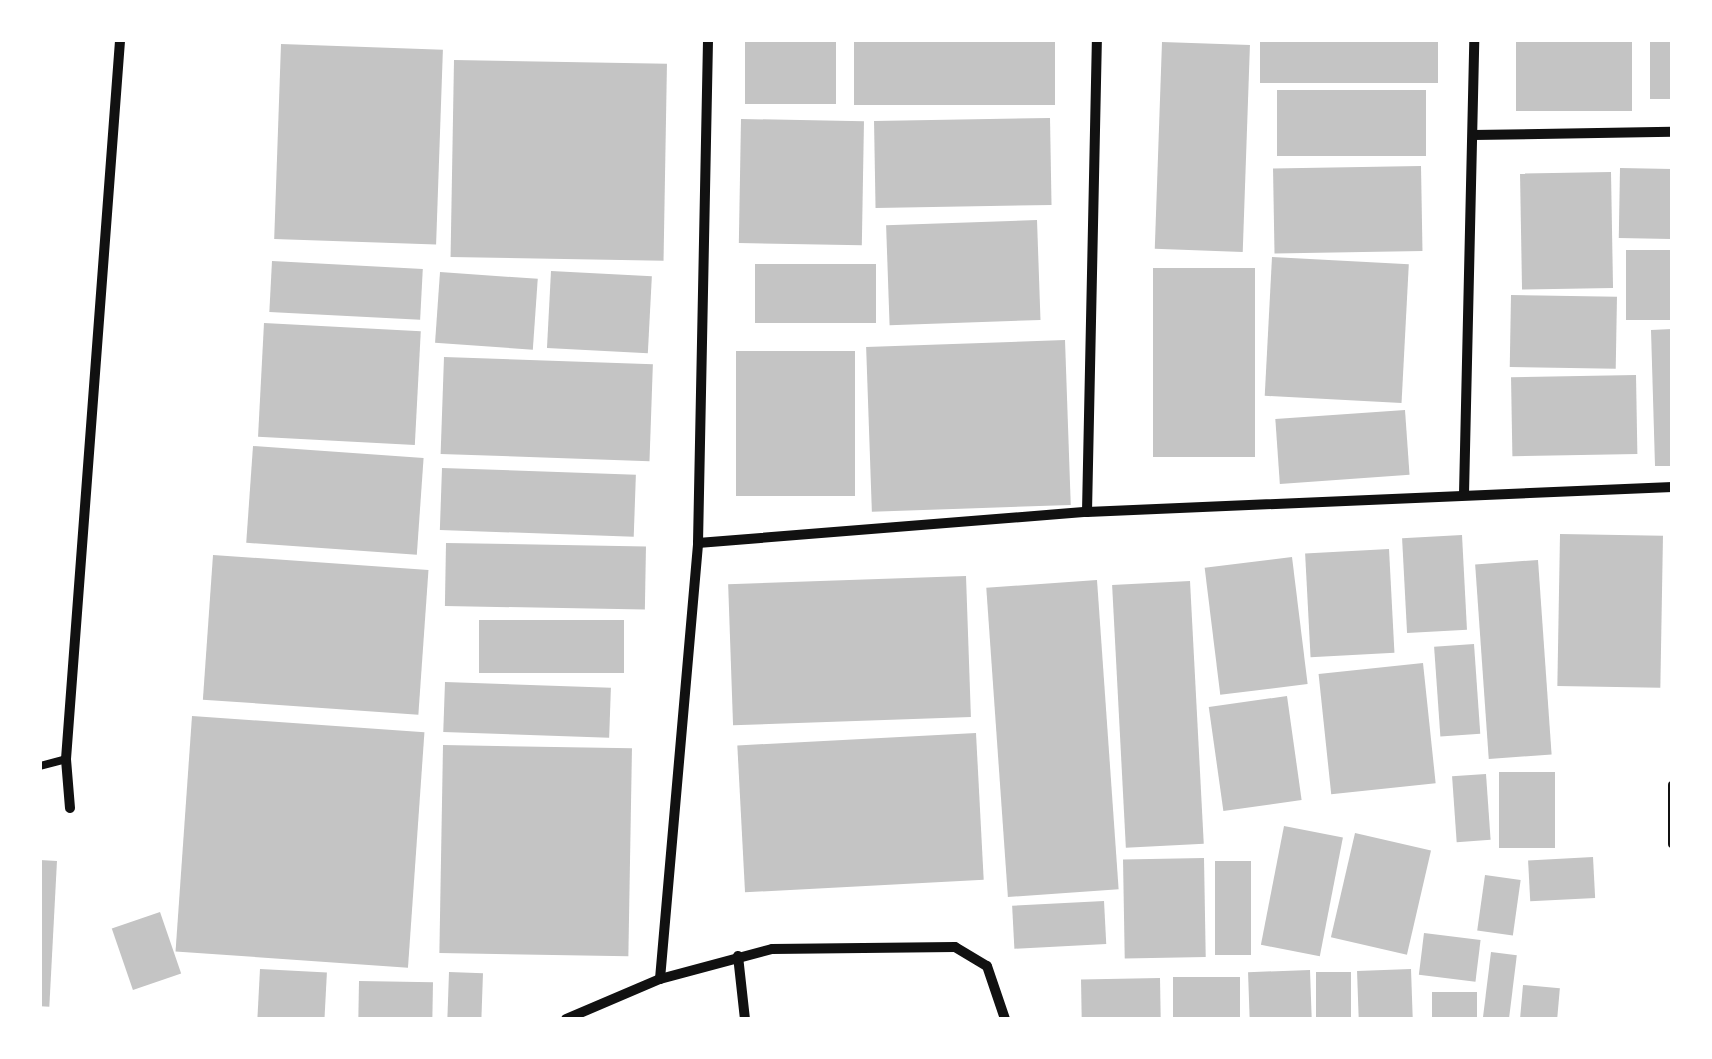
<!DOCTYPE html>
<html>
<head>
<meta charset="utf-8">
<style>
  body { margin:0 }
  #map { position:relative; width:1712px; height:1059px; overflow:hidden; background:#fff; font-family:"Roboto Condensed",sans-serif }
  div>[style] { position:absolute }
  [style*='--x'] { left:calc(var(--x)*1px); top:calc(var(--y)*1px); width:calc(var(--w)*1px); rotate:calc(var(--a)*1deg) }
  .building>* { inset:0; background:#c4c4c4; transform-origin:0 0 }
  .service>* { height:8px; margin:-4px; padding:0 4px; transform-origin:4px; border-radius:4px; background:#111 }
  .minor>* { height:10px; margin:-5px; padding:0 5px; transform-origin:5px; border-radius:5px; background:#111 }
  span { translate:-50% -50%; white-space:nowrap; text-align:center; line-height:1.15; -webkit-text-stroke:9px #fff; paint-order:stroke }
  .frame { position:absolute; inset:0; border:42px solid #fff; pointer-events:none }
</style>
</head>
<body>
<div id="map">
  <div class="building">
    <i style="left:745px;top:40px;width:91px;height:64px"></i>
    <i style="left:854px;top:40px;width:201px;height:65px"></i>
    <i style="left:1260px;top:40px;width:178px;height:43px"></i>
    <i style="left:1516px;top:40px;width:116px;height:71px"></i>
    <i style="left:1650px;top:40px;width:22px;height:59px"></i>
    <i style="left:1162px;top:42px;width:88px;height:207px;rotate:2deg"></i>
    <i style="left:281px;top:44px;width:162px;height:195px;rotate:2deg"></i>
    <i style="left:454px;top:60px;width:213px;height:197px;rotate:1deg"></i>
    <i style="left:1277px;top:90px;width:149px;height:66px"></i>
    <i style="left:1050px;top:118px;width:87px;height:176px;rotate:89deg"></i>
    <i style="left:741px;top:119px;width:123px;height:124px;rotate:1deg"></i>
    <i style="left:1421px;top:166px;width:85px;height:148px;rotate:89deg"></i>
    <i style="left:1620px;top:168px;width:52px;height:70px;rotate:1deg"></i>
    <i style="left:1611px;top:172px;width:116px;height:91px;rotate:89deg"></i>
    <i style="left:1037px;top:220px;width:100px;height:151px;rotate:88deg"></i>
    <i style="left:1626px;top:250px;width:46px;height:70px"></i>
    <i style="left:1272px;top:257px;width:137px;height:139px;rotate:3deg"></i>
    <i style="left:272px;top:261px;width:151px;height:51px;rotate:3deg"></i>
    <i style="left:755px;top:264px;width:121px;height:59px"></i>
    <i style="left:1153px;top:268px;width:102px;height:189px"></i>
    <i style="left:551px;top:271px;width:101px;height:77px;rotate:3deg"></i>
    <i style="left:440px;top:272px;width:98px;height:71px;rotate:4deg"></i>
    <i style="left:1511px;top:295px;width:106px;height:72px;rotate:1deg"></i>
    <i style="left:264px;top:323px;width:157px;height:114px;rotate:3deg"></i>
    <i style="clip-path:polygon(1672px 329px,1672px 466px,1655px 466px,1651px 330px)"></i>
    <i style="left:1065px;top:340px;width:165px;height:199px;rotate:88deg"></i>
    <i style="left:736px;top:351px;width:119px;height:145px"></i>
    <i style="left:444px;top:357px;width:209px;height:97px;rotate:2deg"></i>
    <i style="left:1636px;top:375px;width:79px;height:125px;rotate:89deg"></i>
    <i style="left:1405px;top:410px;width:65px;height:130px;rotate:86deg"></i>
    <i style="left:253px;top:446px;width:171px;height:97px;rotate:4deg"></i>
    <i style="left:442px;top:468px;width:194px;height:62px;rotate:2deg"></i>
    <i style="left:1560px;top:534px;width:103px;height:152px;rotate:1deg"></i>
    <i style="left:1462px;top:535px;width:95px;height:60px;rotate:87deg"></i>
    <i style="left:446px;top:543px;width:200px;height:63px;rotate:1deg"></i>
    <i style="left:1389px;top:549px;width:104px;height:84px;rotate:87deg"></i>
    <i style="left:213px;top:555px;width:216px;height:145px;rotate:4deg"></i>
    <i style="left:1292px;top:557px;width:128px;height:88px;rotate:83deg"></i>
    <i style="left:1538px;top:560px;width:195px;height:63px;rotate:86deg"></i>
    <i style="left:966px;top:576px;width:141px;height:238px;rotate:88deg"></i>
    <i style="left:1097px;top:580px;width:310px;height:111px;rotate:86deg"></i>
    <i style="left:1190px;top:581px;width:263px;height:78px;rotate:87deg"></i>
    <i style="left:479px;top:620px;width:145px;height:53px"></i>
    <i style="left:1474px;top:644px;width:90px;height:40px;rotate:86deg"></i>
    <i style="left:1423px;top:663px;width:121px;height:105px;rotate:84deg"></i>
    <i style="left:445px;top:682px;width:166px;height:50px;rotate:2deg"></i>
    <i style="left:1287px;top:696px;width:105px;height:79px;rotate:82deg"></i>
    <i style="left:192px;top:716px;width:233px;height:236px;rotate:4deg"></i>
    <i style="left:976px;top:733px;width:147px;height:239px;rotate:87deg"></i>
    <i style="left:443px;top:745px;width:189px;height:208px;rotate:1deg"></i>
    <i style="left:1499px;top:772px;width:56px;height:76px"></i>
    <i style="left:1486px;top:774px;width:66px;height:34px;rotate:86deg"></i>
    <i style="left:1284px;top:826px;width:60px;height:121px;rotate:11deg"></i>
    <i style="left:1355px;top:833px;width:78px;height:107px;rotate:13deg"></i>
    <i style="left:1593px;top:857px;width:41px;height:65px;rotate:87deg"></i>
    <i style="left:1204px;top:858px;width:99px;height:81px;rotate:89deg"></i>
    <i style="left:40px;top:860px;width:17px;height:146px;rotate:3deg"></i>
    <i style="left:1251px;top:861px;width:94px;height:36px;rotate:90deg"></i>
    <i style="left:1485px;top:875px;width:36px;height:56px;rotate:8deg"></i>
    <i style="left:1104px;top:901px;width:43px;height:92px;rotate:87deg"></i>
    <i style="left:160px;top:912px;width:65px;height:51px;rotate:71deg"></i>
    <i style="left:1424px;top:933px;width:57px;height:42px;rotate:7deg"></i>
    <i style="left:1491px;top:952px;width:26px;height:67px;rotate:7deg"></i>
    <i style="left:260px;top:969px;width:67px;height:50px;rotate:3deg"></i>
    <i style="left:1411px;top:969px;width:50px;height:54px;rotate:88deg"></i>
    <i style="left:1310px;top:970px;width:49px;height:62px;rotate:88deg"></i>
    <i style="left:449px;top:972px;width:34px;height:47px;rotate:2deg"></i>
    <i style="left:1351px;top:972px;width:47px;height:35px;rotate:90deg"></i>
    <i style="left:1173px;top:977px;width:67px;height:42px"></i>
    <i style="left:1160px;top:978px;width:41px;height:79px;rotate:89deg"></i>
    <i style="left:359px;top:981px;width:74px;height:38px;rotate:1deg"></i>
    <i style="left:1523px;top:985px;width:37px;height:34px;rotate:5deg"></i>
    <i style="left:1477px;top:992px;width:27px;height:45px;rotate:90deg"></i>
  </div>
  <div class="service">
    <i style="--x:40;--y:766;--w:27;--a:-15"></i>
    <i style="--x:1672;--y:785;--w:59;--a:90"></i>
  </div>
  <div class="minor">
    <i style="--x:1473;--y:135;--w:199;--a:-0.9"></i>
    <i style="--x:1464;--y:494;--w:454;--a:-88.7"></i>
    <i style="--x:1087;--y:512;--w:472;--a:-88.8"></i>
    <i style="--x:698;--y:543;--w:390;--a:-4.6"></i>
    <i style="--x:1087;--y:512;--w:586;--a:-2.45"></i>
    <i style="--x:70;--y:808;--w:49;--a:-94.7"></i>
    <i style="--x:66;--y:759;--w:721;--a:-85.7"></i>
    <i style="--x:738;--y:956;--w:63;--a:83.7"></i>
    <i style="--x:660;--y:979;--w:438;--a:-85"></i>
    <i style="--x:698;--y:543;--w:503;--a:-88.86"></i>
    <i style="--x:566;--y:1019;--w:102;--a:-23.1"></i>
    <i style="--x:660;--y:979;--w:116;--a:-15"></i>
    <i style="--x:772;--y:949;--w:183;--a:-0.6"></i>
    <i style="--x:955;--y:947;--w:37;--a:31"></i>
    <i style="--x:987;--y:966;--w:56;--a:71.2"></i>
  </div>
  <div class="frame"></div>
</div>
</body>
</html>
